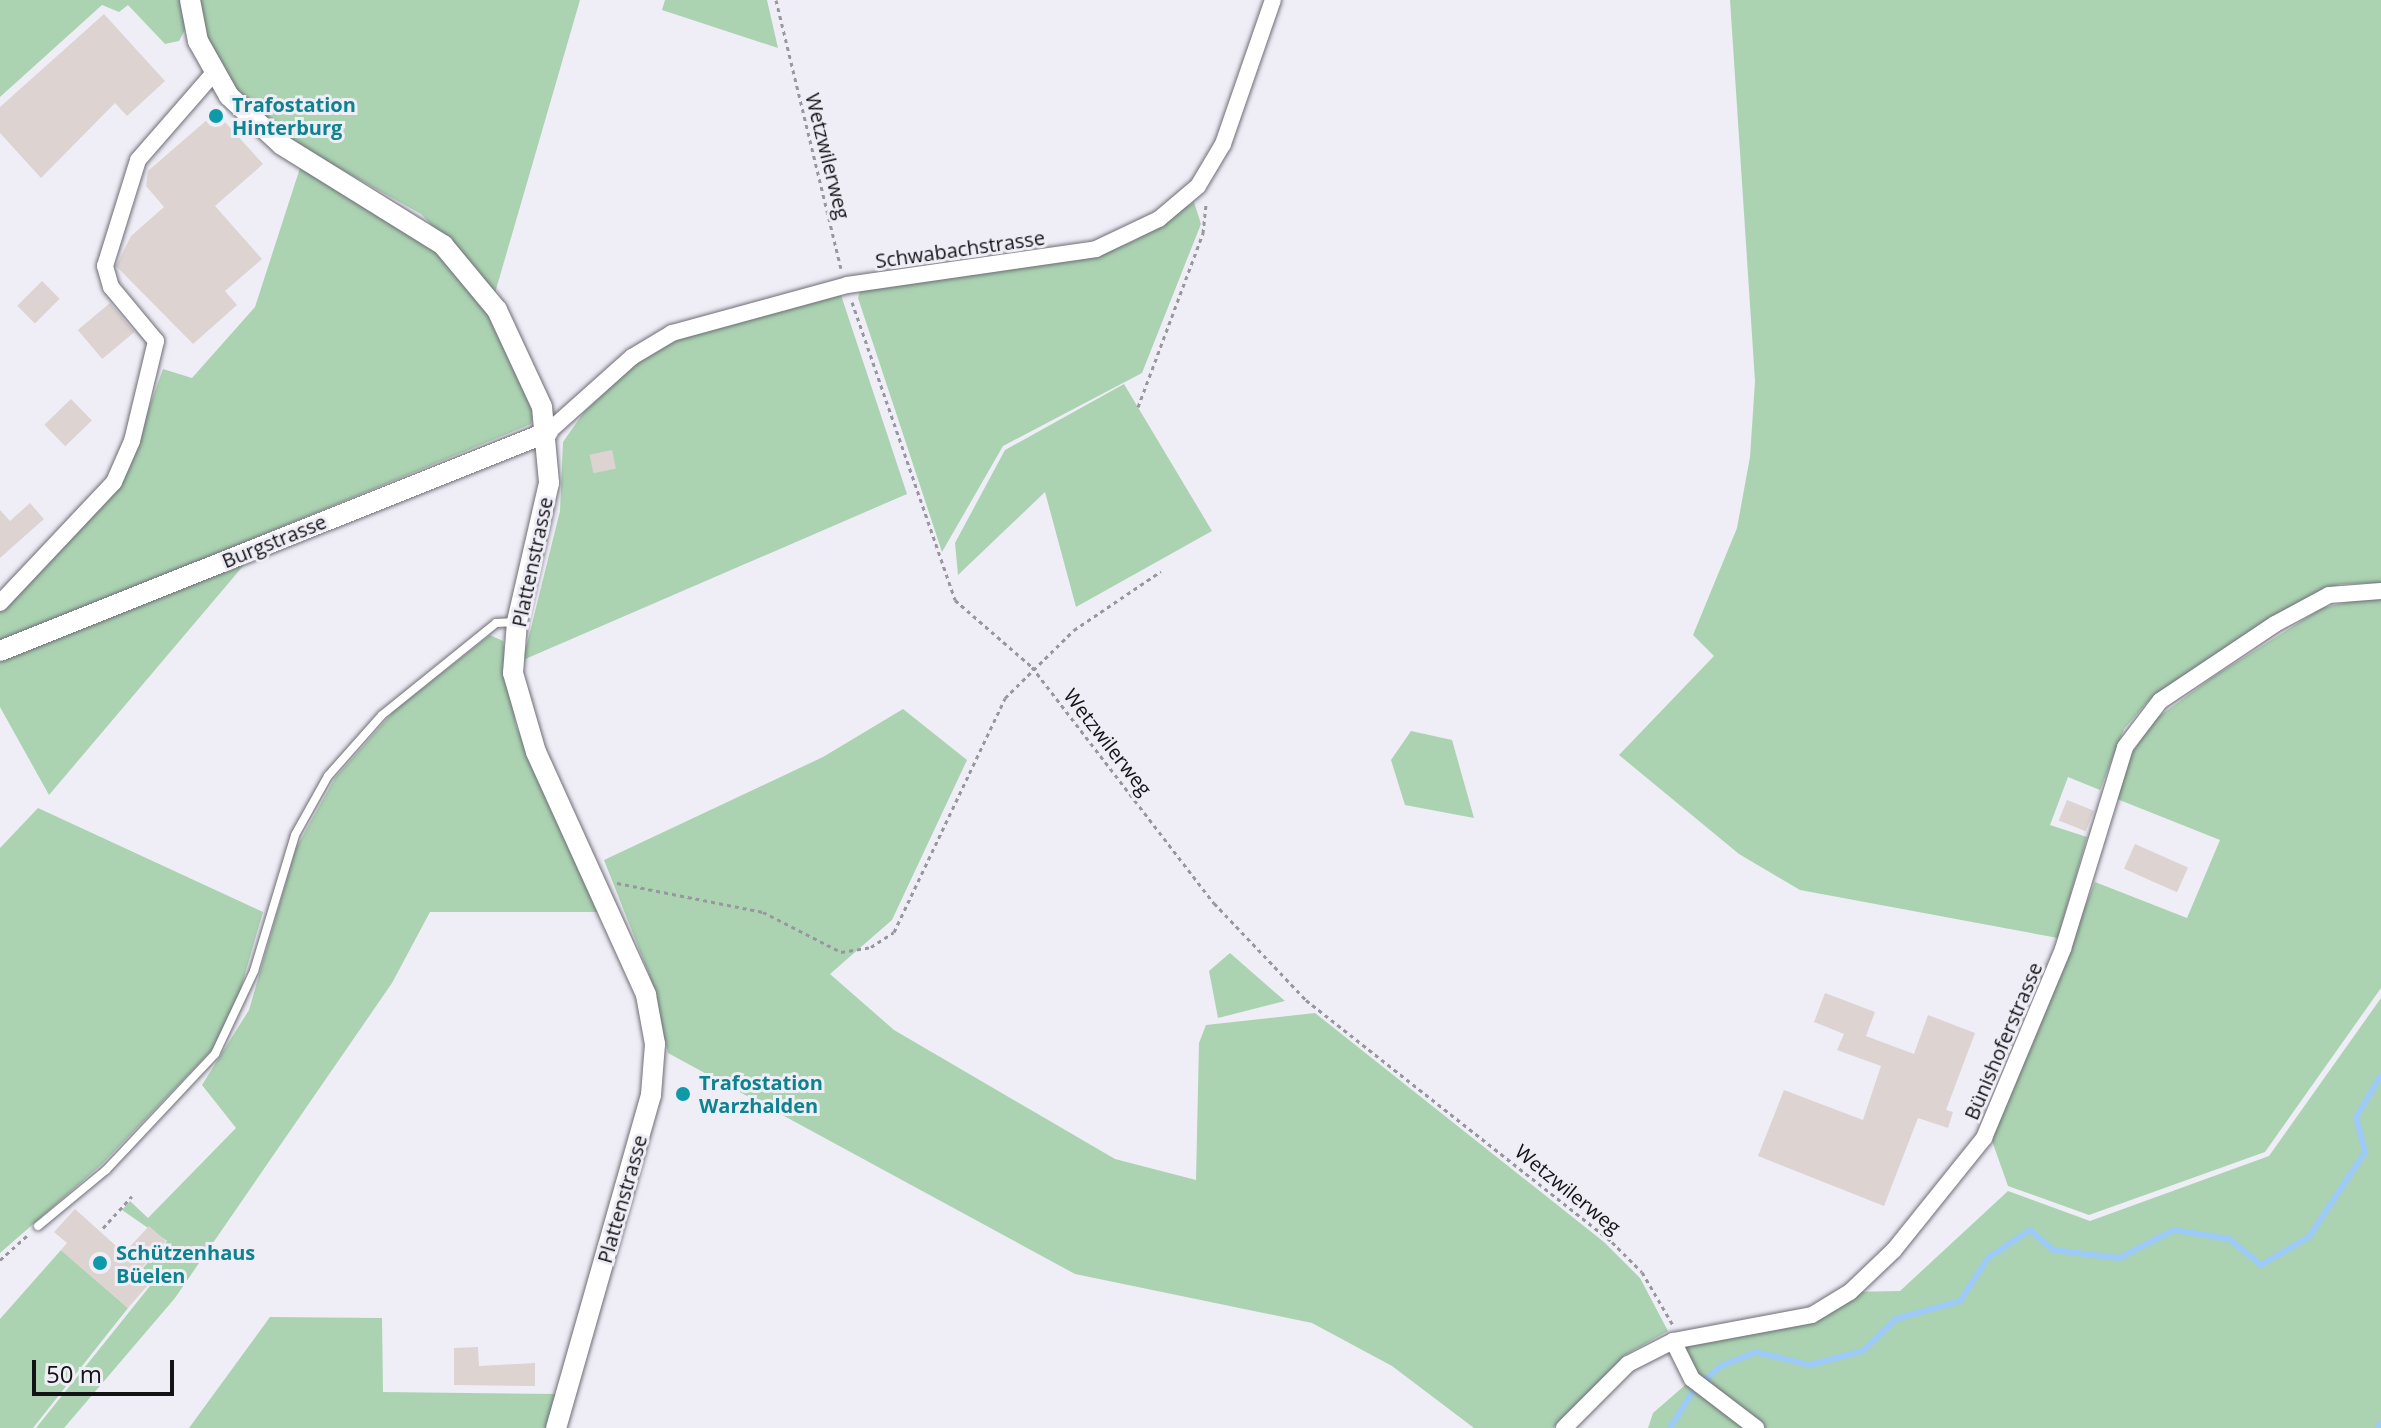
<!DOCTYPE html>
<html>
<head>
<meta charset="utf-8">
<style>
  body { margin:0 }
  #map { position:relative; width:2381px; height:1428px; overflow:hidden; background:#efeef7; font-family:"Open Sans",sans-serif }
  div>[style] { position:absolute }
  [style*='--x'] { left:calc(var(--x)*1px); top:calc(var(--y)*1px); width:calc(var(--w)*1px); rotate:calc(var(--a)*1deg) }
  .green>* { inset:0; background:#abd3b2 }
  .stream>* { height:6px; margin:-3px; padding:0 3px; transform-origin:3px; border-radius:3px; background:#9dcaf6 }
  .building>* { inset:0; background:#ddd3d0; transform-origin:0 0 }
  .path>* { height:3px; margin-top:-1.5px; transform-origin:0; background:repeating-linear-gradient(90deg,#98979e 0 4px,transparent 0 8px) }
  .roads { filter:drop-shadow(0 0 2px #6e6d75) drop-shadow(0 0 2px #6e6d75) }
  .service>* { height:8px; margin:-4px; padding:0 4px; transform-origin:4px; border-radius:4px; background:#fff }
  .minor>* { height:16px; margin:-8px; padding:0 8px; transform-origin:8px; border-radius:8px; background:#fff }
  .tertiary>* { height:20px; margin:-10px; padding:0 10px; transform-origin:10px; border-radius:10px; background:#fff }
  .dots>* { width:22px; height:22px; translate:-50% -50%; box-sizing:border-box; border:4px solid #efeef7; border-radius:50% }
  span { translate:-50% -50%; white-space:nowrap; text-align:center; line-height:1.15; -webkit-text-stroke:6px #efeef7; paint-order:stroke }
  .culture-label { font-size:20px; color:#0d838f; font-weight:700 }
  .left { translate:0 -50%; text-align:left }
  .street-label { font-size:20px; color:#131215 }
  .scale { position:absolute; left:32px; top:1360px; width:142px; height:36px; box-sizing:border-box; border:4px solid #131215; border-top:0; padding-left:10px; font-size:24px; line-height:28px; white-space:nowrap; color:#131215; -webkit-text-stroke:6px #efeef7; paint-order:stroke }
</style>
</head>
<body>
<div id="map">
  <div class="green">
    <i style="clip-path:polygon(0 0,183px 0,186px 28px,179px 41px,165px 44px,128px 5px,119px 12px,102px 5px,0 97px)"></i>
    <i style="clip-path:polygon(199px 0,580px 0,495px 293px,421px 214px,299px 146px,241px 100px,206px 40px)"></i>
    <i style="clip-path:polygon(665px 0,767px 0,778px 48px,662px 10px)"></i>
    <i style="clip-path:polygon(1730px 0,2381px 0,2381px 583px,2340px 584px,2302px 600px,2151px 698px,2124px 729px,2100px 790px,2068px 777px,2050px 825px,2087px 837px,2058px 938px,1800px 890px,1739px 854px,1619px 755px,1714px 656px,1693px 635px,1737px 528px,1750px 457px,1755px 381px)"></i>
    <i style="clip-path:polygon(300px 168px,406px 222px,475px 291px,504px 337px,534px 415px,531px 424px,0 643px,0 610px,123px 481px,163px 369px,192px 378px,255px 307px)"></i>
    <i style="clip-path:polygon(1194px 202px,1201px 224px,1142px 373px,1003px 446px,942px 552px,858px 298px,861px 288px,1089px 258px,1134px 241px)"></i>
    <i style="clip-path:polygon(841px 295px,907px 494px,523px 660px,560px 511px,563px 442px,584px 412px,633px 366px,677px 340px)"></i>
    <i style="clip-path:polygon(1124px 384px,1212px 531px,1076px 607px,1045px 492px,958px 575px,955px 543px,1005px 450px)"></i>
    <i style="clip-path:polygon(249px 559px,49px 795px,0 707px,0 661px)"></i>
    <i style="clip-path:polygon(2361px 599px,2381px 599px,2381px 988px,2265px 1152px,2089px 1215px,2008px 1186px,1991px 1138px,2095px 882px,2187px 918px,2220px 840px,2117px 799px,2130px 756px,2154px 720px,2213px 677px,2322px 608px)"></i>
    <i style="clip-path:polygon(490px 635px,503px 641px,516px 726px,602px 912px,430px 912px,392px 983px,175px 1298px,64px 1428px,36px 1428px,150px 1286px,162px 1285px,143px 1268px,167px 1241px,122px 1210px,130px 1201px,148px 1218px,236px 1128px,202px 1085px,249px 1010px,296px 848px,335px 778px,394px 711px)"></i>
    <i style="clip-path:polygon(903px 709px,967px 760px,892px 920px,830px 974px,894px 1030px,1115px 1159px,1196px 1180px,1199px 1043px,1206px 1025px,1315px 1013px,1604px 1242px,1640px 1278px,1668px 1331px,1625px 1355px,1553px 1428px,1474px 1428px,1392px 1366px,1312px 1323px,1075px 1274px,668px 1053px,649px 974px,604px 860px,823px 757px)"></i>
    <i style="clip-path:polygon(1411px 731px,1452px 740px,1474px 818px,1405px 805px,1391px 760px)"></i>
    <i style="clip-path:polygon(38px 808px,263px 912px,236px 1005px,212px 1050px,102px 1164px,0 1253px,0 848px)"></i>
    <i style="clip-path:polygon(1230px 953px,1285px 1001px,1218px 1018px,1209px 971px)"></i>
    <i style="clip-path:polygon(2381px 998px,2381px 1428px,1648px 1428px,1653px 1413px,1692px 1379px,1673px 1341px,1774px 1326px,1850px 1292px,1900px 1291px,2008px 1191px,2090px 1221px,2269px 1156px)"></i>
    <i style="clip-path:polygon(61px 1250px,128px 1308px,33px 1428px,0 1428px,0 1319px)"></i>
    <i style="clip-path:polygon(270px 1317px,382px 1318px,383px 1392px,558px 1394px,548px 1428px,189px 1428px)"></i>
  </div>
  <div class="stream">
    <i style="--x:1670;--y:1428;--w:44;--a:-58.1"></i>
    <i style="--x:1693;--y:1391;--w:38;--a:-42"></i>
    <i style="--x:1721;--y:1366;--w:37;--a:-22"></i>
    <i style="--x:1755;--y:1352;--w:57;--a:13.3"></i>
    <i style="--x:1810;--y:1365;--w:55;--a:-14.8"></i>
    <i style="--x:1863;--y:1351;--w:46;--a:-44.1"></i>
    <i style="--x:1896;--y:1319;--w:66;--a:-15.7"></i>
    <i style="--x:1960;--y:1301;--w:51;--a:-56.9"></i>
    <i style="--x:1988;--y:1258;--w:50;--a:-33.7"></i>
    <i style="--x:2030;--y:1230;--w:30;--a:41"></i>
    <i style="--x:2053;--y:1250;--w:66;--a:6.9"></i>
    <i style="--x:2119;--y:1258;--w:62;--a:-27"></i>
    <i style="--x:2174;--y:1230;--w:56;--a:9.3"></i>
    <i style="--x:2229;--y:1239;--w:41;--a:39.1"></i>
    <i style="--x:2261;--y:1265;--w:56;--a:-30.3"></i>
    <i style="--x:2309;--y:1237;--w:102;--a:-56.6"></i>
    <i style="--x:2365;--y:1152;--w:36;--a:-104"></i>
    <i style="--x:2356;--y:1117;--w:48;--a:-58.6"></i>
    <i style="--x:2378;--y:1428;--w:6;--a:-59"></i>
  </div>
  <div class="building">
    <i style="clip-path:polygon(104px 14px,165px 81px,127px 116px,115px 103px,41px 178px,0 133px,0 107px)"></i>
    <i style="clip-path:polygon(216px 112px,263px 164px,215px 206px,262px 259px,225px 291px,237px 305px,193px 344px,116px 266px,131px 236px,164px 207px,146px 186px,148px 171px)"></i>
    <i style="left:42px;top:281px;width:25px;height:35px;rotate:45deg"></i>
    <i style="left:110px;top:303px;width:38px;height:42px;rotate:50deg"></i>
    <i style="left:71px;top:399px;width:30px;height:37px;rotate:46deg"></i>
    <i style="left:612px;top:450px;width:19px;height:23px;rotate:78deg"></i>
    <i style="clip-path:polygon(30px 503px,44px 519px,0 558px,0 510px,10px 521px)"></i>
    <i style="left:2067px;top:800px;width:29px;height:22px;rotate:22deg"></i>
    <i style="left:2135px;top:844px;width:58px;height:27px;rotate:24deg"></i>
    <i style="clip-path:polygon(1825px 993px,1875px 1012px,1866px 1036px,1914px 1054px,1928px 1015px,1975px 1033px,1946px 1110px,1953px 1112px,1948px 1128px,1918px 1118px,1884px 1206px,1758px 1156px,1784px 1090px,1863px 1120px,1881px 1066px,1837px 1050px,1844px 1034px,1814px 1022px)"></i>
    <i style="clip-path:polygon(75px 1209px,124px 1253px,149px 1226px,166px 1241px,136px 1274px,148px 1285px,128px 1308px,61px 1250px,67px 1243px,54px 1232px)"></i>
    <i style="clip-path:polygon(478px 1347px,479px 1366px,535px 1363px,535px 1386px,454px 1385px,454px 1348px)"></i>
  </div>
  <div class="path">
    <i style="--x:776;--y:0;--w:276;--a:76.4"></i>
    <i style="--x:852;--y:302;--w:315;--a:70.9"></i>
    <i style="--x:955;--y:600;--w:102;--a:41"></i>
    <i style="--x:1032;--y:667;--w:298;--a:52.4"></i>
    <i style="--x:1214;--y:903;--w:134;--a:46.5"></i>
    <i style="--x:1306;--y:1000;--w:390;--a:38.3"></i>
    <i style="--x:1612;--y:1242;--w:42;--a:45"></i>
    <i style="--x:1642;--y:1272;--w:61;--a:59.7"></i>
    <i style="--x:1138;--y:407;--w:186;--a:-69.5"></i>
    <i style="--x:1203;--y:233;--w:30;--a:-84"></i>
    <i style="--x:617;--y:883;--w:149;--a:11.2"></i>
    <i style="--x:763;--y:912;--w:88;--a:27.1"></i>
    <i style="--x:841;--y:952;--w:30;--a:-9"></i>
    <i style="--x:871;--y:947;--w:27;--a:-33"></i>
    <i style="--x:894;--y:932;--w:259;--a:-64.6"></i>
    <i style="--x:1005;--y:698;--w:97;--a:-44.6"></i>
    <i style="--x:1074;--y:630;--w:105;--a:-34.1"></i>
    <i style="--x:103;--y:1228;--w:43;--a:-47.8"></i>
    <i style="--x:122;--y:1248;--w:4;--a:-76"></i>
    <i style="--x:0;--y:1260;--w:39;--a:-42"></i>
    <i style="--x:140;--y:1270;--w:22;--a:43"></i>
  </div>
  <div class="roads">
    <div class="service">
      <i style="--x:38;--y:1226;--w:88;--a:-39.5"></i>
      <i style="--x:106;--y:1170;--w:159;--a:-46.8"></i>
      <i style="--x:215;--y:1054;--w:92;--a:-64.8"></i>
      <i style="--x:254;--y:971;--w:142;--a:-73.2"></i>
      <i style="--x:295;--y:835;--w:68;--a:-60.8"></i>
      <i style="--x:328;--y:776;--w:81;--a:-48.5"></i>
      <i style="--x:382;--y:715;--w:146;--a:-38.9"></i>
      <i style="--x:496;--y:623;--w:20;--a:-3"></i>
    </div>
    <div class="minor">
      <i style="--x:548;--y:432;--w:113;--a:-41.8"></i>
      <i style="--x:632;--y:357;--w:47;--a:-31"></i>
      <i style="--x:672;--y:333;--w:181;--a:-15.3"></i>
      <i style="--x:847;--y:285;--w:252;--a:-8.2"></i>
      <i style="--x:1096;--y:249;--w:70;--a:-25.5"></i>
      <i style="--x:1159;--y:219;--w:51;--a:-40.2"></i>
      <i style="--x:1198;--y:186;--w:49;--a:-59.2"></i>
      <i style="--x:1223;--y:144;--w:152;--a:-70.9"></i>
      <i style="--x:0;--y:603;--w:166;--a:-46.7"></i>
      <i style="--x:114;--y:482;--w:45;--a:-66.3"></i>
      <i style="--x:132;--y:441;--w:103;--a:-76.5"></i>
      <i style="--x:156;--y:341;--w:70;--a:-129.8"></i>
      <i style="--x:111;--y:287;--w:22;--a:-106"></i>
      <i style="--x:105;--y:266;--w:111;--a:-72.7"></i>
      <i style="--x:138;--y:160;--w:114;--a:-48.9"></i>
      <i style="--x:1673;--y:1341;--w:42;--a:63.4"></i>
      <i style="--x:1692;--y:1379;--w:81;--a:37.4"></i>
      <i style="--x:1564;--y:1428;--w:91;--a:-45"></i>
      <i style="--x:1628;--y:1364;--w:51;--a:-27.1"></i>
      <i style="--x:1673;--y:1341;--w:141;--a:-10.6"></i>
      <i style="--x:1812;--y:1315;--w:44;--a:-31.2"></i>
      <i style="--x:1850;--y:1292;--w:61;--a:-43.7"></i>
      <i style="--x:1894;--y:1250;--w:144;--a:-51.2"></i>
      <i style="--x:1984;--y:1138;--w:205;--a:-67.3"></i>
      <i style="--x:2063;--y:949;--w:211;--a:-72.9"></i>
      <i style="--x:2125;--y:747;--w:58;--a:-52.7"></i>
      <i style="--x:2160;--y:701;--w:138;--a:-33.8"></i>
      <i style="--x:2275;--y:624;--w:61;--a:-28.2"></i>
      <i style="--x:2329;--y:595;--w:52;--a:-4.4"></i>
    </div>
    <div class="tertiary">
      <i style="--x:190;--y:0;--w:42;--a:79"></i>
      <i style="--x:198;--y:41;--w:63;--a:60.6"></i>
      <i style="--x:229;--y:96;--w:72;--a:42.8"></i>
      <i style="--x:282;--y:145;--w:190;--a:31.8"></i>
      <i style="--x:443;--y:245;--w:85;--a:50.3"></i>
      <i style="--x:497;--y:310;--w:107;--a:65.1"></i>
      <i style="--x:542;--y:407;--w:76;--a:84.7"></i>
      <i style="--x:549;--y:483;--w:143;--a:103"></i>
      <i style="--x:517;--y:622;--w:51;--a:94.5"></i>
      <i style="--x:513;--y:673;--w:82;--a:73.8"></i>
      <i style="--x:536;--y:752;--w:267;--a:65.6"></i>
      <i style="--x:646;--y:995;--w:50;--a:79.6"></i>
      <i style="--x:655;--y:1044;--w:51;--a:94.5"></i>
      <i style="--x:651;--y:1095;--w:346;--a:105.9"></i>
      <i style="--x:0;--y:651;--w:590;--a:-21.78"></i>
    </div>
  </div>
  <div class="dots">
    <i style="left:216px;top:116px;background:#0f9aa8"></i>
    <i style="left:683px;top:1094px;background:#0f9aa8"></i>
    <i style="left:100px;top:1263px;background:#0f9aa8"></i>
  </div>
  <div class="culture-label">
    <span class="left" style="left:232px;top:116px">Trafostation<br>Hinterburg</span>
    <span class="left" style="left:699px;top:1094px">Trafostation<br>Warzhalden</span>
    <span class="left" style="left:116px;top:1264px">Schützenhaus<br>Büelen</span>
  </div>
  <div class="street-label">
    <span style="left:828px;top:156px;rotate:76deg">Wetzwilerweg</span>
    <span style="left:960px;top:249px;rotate:-8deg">Schwabachstrasse</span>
    <span style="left:274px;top:541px;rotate:-22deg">Burgstrasse</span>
    <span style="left:532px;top:562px;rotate:-78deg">Plattenstrasse</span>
    <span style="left:1108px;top:742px;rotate:52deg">Wetzwilerweg</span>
    <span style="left:2003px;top:1041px;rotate:-67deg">Bünishoferstrasse</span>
    <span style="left:1568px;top:1189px;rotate:39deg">Wetzwilerweg</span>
    <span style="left:622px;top:1199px;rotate:-74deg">Plattenstrasse</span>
  </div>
  <div class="scale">50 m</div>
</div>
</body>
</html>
